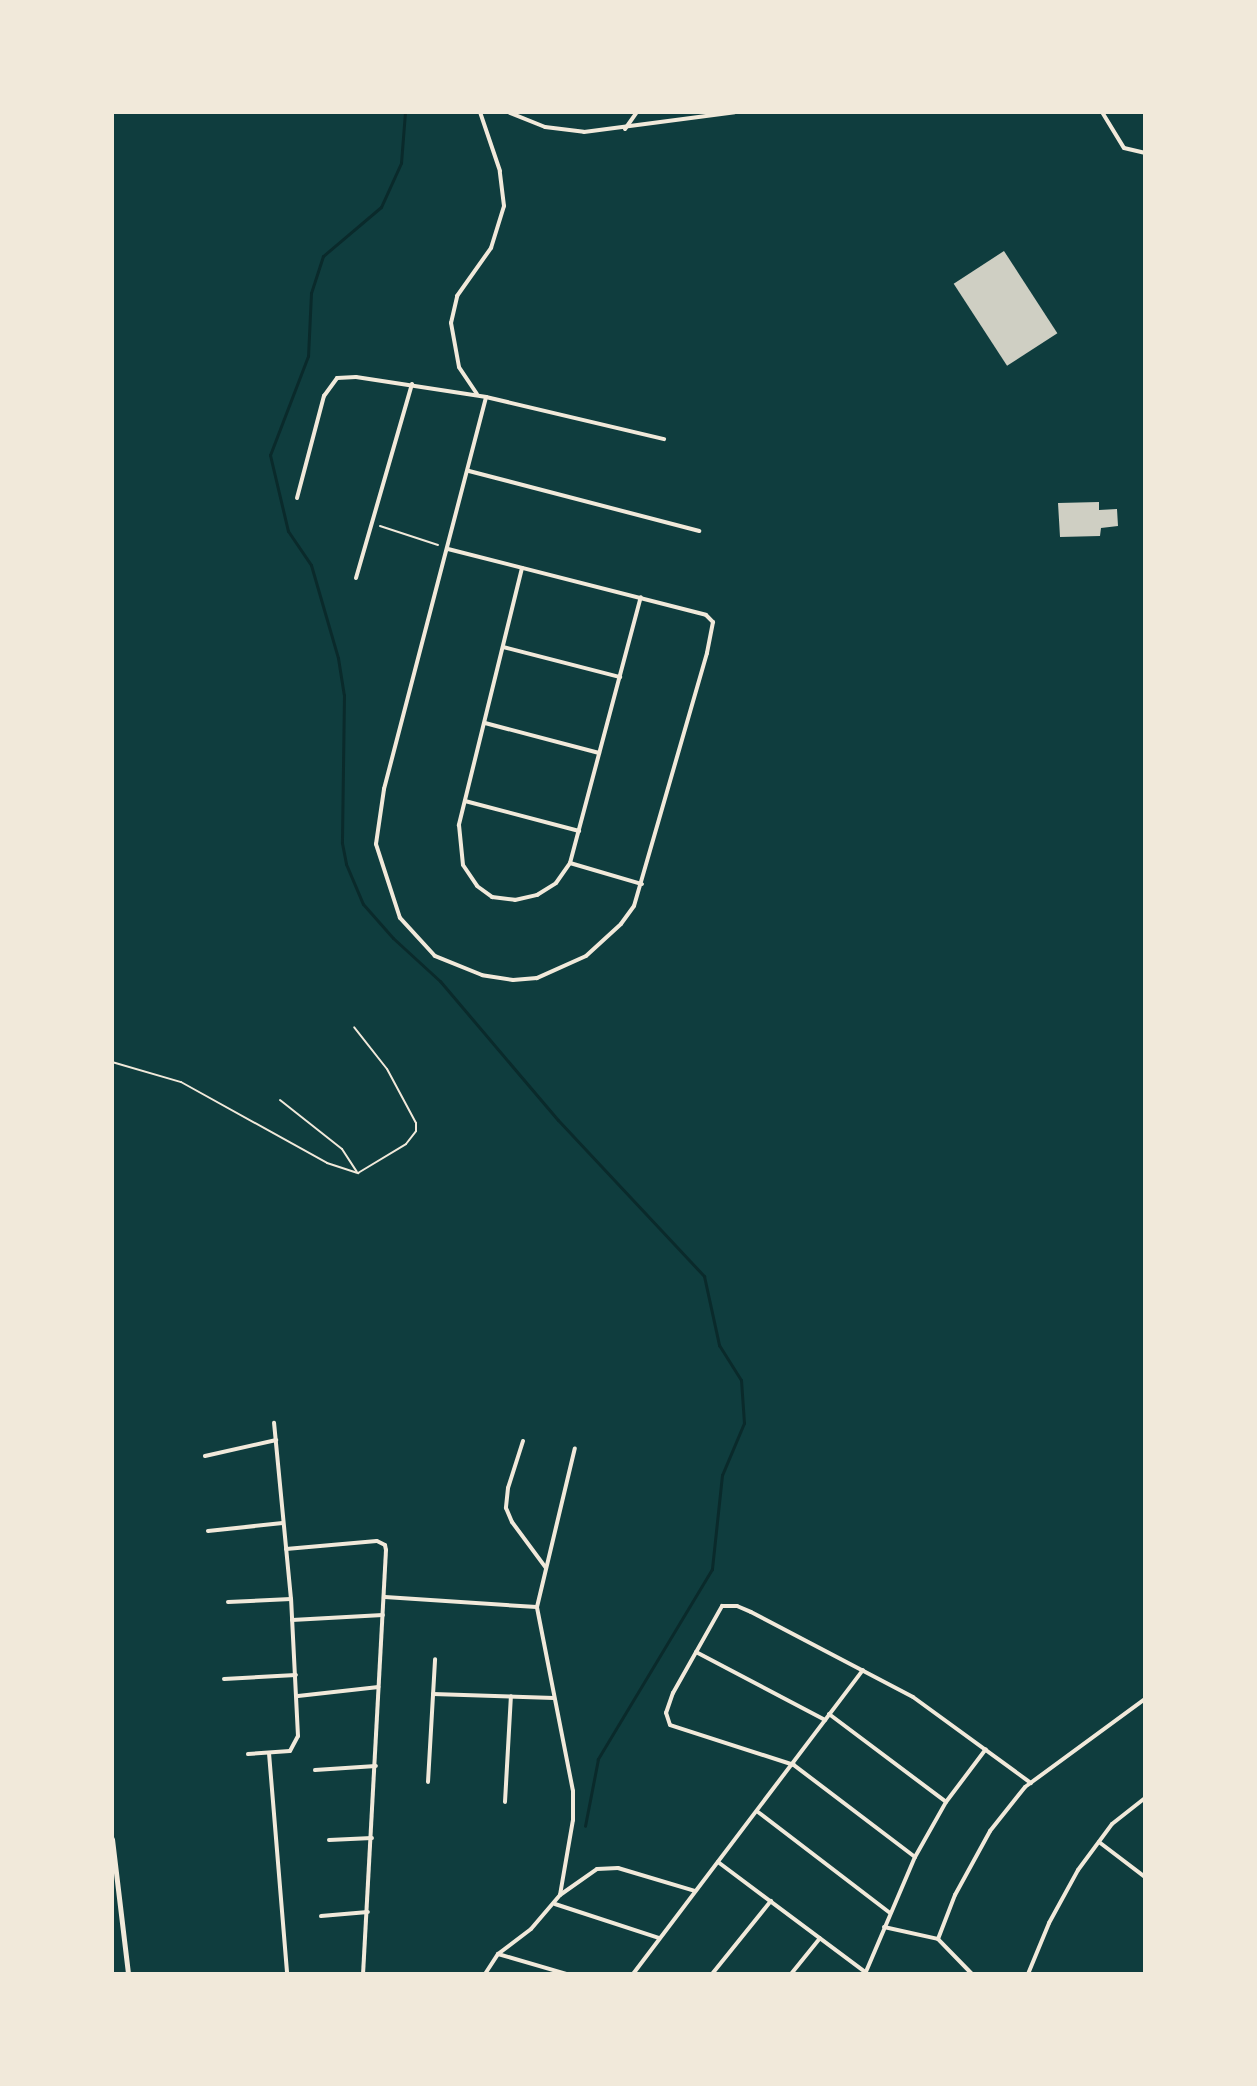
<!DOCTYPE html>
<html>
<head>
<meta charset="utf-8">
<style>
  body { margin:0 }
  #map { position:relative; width:1257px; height:2086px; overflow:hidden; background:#0f3d3e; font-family:"PT Sans",sans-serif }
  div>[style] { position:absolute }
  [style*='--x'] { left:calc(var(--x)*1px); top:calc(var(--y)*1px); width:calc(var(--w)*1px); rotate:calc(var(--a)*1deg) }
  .stream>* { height:3px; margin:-1.5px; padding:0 1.5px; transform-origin:1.5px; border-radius:1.5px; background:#0a2a2b }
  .building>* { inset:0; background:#cfcfc3; transform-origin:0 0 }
  .path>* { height:2px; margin:-1px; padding:0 1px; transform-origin:1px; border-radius:1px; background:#f1e9da }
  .service>* { height:2px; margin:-1px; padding:0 1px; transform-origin:1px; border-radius:1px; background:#f1e9da }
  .minor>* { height:4px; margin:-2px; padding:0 2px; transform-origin:2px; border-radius:2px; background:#f1e9da }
  .tertiary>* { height:5px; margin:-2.5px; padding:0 2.5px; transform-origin:2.5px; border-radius:2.5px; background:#f1e9da }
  span { translate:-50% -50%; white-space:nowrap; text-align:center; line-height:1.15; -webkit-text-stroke:8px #f1e9da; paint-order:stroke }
  .frame { position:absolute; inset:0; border:114px solid #f1e9da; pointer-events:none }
</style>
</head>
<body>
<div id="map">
  <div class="stream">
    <i style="--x:405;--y:112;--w:51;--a:94.5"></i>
    <i style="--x:401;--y:163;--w:48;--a:114.4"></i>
    <i style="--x:381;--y:207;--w:76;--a:139.8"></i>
    <i style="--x:323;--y:256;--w:39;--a:108"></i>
    <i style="--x:311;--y:293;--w:63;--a:92.7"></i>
    <i style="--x:308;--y:356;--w:106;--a:111"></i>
    <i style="--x:270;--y:455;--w:78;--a:76.7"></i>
    <i style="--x:288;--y:531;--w:41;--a:55.9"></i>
    <i style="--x:311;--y:565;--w:97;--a:73.8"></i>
    <i style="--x:338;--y:658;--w:37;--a:81"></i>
    <i style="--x:344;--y:695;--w:148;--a:90.8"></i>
    <i style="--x:342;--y:843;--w:21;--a:79"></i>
    <i style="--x:346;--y:864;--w:43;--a:67"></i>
    <i style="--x:363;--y:904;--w:45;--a:48.6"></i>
    <i style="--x:393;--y:938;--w:64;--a:42.5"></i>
    <i style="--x:440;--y:981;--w:182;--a:49.7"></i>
    <i style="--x:558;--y:1120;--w:214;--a:46.9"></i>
    <i style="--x:704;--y:1276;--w:71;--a:77.7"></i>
    <i style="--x:719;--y:1345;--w:41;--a:57.8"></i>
    <i style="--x:741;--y:1380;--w:43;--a:86"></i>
    <i style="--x:744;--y:1423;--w:56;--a:112.9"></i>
    <i style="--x:722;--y:1475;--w:95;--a:96.1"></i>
    <i style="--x:712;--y:1569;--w:222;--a:121"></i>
    <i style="--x:598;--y:1759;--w:68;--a:101"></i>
  </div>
  <div class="building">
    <i style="left:1004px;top:251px;width:98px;height:60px;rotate:57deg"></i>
    <i style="clip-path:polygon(1099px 502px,1099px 510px,1117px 509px,1118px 526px,1101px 528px,1100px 536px,1060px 537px,1058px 503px)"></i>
  </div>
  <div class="path">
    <i style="--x:380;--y:526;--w:61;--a:18.1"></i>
  </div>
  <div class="service">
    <i style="--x:112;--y:1062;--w:72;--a:16.2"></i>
    <i style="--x:181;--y:1082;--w:167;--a:29"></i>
    <i style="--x:327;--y:1163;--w:33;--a:18"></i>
    <i style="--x:358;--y:1173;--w:56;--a:-31.1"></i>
    <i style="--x:406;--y:1144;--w:16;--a:-52"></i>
    <i style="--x:416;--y:1131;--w:8;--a:-90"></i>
    <i style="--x:416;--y:1123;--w:61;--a:-118.2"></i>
    <i style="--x:387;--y:1069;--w:53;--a:-128.2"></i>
    <i style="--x:280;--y:1100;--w:79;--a:38.3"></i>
    <i style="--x:342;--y:1149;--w:27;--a:57"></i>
  </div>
  <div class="minor">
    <i style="--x:508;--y:112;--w:40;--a:22"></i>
    <i style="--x:545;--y:127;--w:39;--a:7"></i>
    <i style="--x:584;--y:132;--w:152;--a:-7.5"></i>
    <i style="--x:1102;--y:112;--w:42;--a:58.6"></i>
    <i style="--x:1124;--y:148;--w:22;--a:13"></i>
    <i style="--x:625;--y:129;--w:21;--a:-55"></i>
    <i style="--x:477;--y:394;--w:32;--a:-124"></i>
    <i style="--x:459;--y:367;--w:45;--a:-100.3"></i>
    <i style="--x:451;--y:323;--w:28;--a:-77"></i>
    <i style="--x:457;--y:296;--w:59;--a:-54.7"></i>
    <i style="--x:491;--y:248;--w:44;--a:-72.8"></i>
    <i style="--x:504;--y:206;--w:35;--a:-97"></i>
    <i style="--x:500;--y:171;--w:62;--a:-108.7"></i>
    <i style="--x:469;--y:471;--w:238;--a:14.6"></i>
    <i style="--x:297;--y:498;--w:106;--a:-75.2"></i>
    <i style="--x:324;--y:396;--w:22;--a:-54"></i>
    <i style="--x:337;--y:378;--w:19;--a:-3"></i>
    <i style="--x:356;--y:377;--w:132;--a:8.7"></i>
    <i style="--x:486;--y:397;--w:183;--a:13.3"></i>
    <i style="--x:448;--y:549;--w:266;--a:14.3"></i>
    <i style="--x:706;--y:615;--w:10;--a:45"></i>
    <i style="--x:713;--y:622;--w:32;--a:101"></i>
    <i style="--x:707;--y:653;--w:263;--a:106.1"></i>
    <i style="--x:634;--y:906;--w:22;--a:126"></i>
    <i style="--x:621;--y:924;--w:47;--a:137.6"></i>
    <i style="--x:586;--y:956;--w:54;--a:155.8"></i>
    <i style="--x:537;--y:978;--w:24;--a:175"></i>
    <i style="--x:513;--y:980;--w:31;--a:-171"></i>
    <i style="--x:482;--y:975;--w:51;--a:-158"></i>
    <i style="--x:435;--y:956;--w:52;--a:-132.6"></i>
    <i style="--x:400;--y:918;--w:78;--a:-108"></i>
    <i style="--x:376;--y:844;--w:56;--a:-81.7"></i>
    <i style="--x:384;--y:789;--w:405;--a:-75.4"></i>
    <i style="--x:522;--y:568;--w:265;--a:103.8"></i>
    <i style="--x:459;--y:825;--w:40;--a:84.3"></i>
    <i style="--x:463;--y:865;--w:25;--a:56"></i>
    <i style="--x:477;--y:886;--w:19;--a:36"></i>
    <i style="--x:492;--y:897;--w:23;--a:7"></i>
    <i style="--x:515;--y:900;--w:23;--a:-13"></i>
    <i style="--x:537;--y:895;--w:22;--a:-32"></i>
    <i style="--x:556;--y:883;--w:24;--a:-55"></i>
    <i style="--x:570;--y:863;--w:275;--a:-75.1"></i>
    <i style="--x:356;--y:578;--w:202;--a:-73.9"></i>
    <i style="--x:503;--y:647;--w:121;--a:14.4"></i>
    <i style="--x:485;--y:723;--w:118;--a:14.7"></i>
    <i style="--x:465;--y:801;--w:118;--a:14.7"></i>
    <i style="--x:570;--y:863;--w:75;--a:16.3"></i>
    <i style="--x:523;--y:1441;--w:49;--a:107.7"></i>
    <i style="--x:508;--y:1488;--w:20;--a:96"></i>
    <i style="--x:506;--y:1508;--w:15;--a:67"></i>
    <i style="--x:512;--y:1522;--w:57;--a:53.5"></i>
    <i style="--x:205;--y:1456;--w:73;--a:-12.7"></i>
    <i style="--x:208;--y:1531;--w:75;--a:-6.1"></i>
    <i style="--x:286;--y:1549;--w:91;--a:-5"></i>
    <i style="--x:377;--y:1541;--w:9;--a:27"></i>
    <i style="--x:385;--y:1545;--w:5;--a:79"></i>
    <i style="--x:386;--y:1550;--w:425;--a:93.1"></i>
    <i style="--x:385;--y:1597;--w:152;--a:3.8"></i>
    <i style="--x:228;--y:1602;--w:63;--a:-2.7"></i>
    <i style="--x:292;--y:1620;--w:91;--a:-3.1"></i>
    <i style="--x:696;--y:1652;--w:146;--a:27.8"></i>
    <i style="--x:224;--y:1679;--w:72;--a:-3.2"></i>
    <i style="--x:433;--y:1694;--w:121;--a:1.9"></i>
    <i style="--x:298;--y:1696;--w:81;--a:-6.4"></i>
    <i style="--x:829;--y:1714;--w:146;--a:36.9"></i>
    <i style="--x:269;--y:1753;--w:222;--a:85.3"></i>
    <i style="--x:248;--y:1754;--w:42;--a:-4.1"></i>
    <i style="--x:290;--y:1751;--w:17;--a:-62"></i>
    <i style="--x:298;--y:1736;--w:137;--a:-92.9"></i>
    <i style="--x:291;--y:1599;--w:177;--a:-95.5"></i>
    <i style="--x:315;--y:1770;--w:61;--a:-3.8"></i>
    <i style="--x:428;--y:1782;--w:123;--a:-86.7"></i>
    <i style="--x:505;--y:1802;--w:106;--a:-86.8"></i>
    <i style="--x:758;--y:1812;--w:165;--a:37.4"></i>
    <i style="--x:329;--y:1840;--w:43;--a:-2.7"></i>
    <i style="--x:1099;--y:1842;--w:58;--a:37.3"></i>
    <i style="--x:915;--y:1857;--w:152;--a:-142.8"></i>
    <i style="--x:794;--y:1765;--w:130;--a:-162.1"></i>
    <i style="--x:670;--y:1725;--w:13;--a:-108"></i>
    <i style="--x:666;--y:1713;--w:21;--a:-71"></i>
    <i style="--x:673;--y:1693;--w:100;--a:-60.6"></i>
    <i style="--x:722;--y:1606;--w:15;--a:0"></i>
    <i style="--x:737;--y:1606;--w:15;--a:23"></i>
    <i style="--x:751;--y:1612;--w:183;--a:27.7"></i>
    <i style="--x:913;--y:1697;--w:146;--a:36.1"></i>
    <i style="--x:718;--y:1862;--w:184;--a:36.8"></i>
    <i style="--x:560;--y:1895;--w:76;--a:-80.2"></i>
    <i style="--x:573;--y:1820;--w:29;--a:-90"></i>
    <i style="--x:573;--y:1791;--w:187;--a:-101.1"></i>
    <i style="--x:537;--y:1607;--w:163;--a:-76.6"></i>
    <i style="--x:555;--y:1904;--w:109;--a:18.1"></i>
    <i style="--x:321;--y:1916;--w:47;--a:-4.9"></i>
    <i style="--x:884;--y:1927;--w:55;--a:12.5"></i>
    <i style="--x:498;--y:1954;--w:72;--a:16.2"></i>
    <i style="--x:485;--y:1974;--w:24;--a:-57"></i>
    <i style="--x:498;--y:1954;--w:41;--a:-37.1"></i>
    <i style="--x:531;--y:1929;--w:45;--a:-49.5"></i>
    <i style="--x:560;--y:1895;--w:45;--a:-35.1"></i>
    <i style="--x:597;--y:1869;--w:21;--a:-3"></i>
    <i style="--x:618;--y:1868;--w:80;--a:16.6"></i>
    <i style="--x:633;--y:1974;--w:381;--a:-52.9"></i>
    <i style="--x:712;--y:1974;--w:94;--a:-51.1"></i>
    <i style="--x:791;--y:1974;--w:46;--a:-51.1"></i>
    <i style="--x:865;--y:1974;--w:127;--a:-66.9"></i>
    <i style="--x:915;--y:1857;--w:63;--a:-60.6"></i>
    <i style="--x:946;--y:1802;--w:66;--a:-53"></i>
    <i style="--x:972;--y:1974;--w:49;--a:-134.2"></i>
    <i style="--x:938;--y:1939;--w:47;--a:-68.9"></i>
    <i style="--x:955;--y:1895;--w:73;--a:-61.3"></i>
    <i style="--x:990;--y:1831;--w:56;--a:-51.5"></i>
    <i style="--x:1025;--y:1787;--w:149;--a:-36.3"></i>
    <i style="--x:1028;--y:1974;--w:55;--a:-67.6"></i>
    <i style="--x:1049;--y:1923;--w:60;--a:-61.3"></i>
    <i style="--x:1078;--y:1870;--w:57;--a:-53.5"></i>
    <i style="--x:1112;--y:1824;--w:42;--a:-38.2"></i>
  </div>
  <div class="tertiary">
    <i style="--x:112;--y:1839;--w:136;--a:83.2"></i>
  </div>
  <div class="frame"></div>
</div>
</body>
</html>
